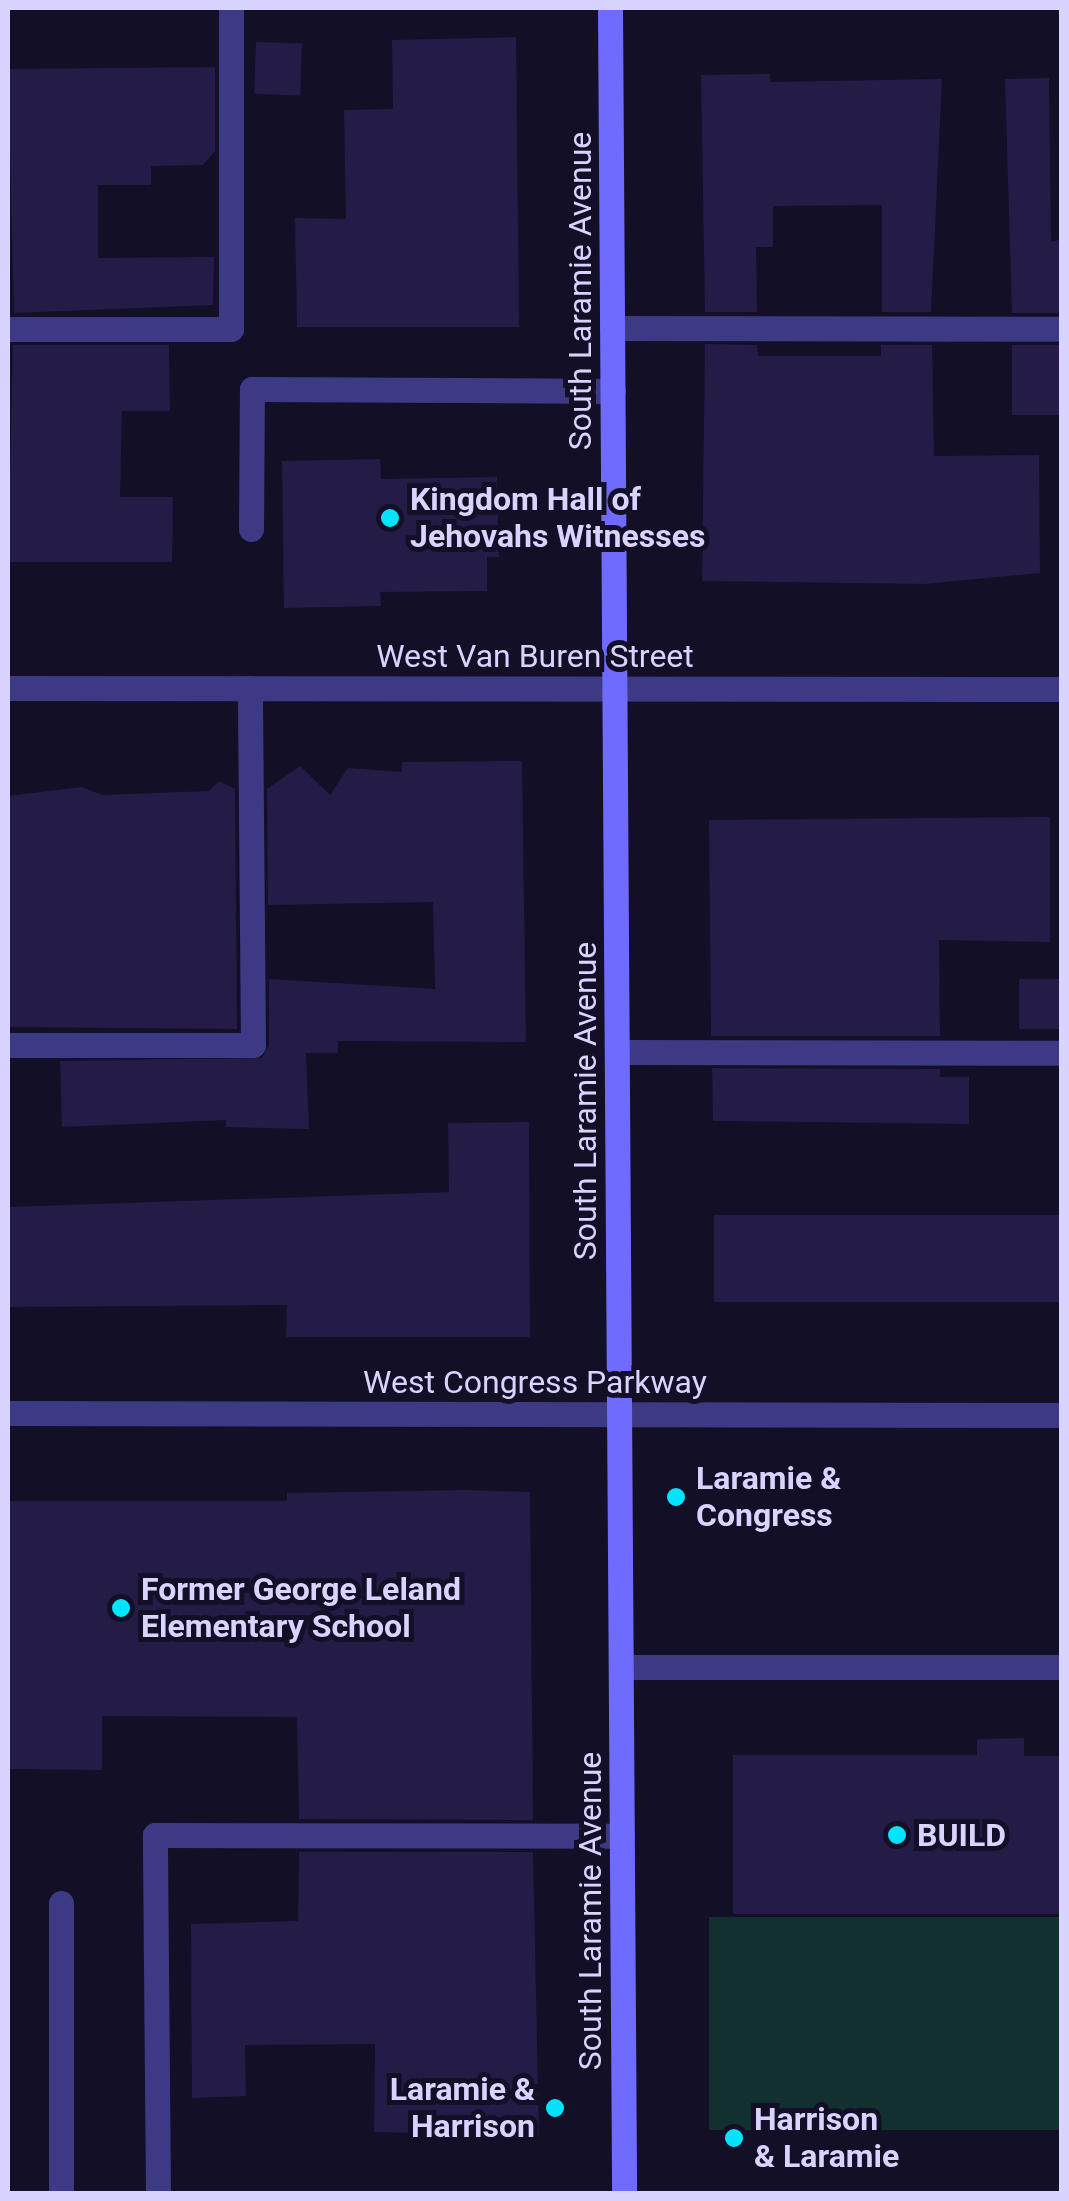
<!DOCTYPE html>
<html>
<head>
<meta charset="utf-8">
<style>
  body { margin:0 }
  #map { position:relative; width:1069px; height:2201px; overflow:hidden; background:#130f26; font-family:Roboto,sans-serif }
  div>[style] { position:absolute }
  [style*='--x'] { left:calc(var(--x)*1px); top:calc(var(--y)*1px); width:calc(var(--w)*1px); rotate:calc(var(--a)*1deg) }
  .green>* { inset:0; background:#12302f; transform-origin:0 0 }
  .building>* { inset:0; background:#241b47; transform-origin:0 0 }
  .lane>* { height:25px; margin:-12.5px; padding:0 12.5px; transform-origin:12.5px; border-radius:12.5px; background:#3d3a85 }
  .street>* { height:25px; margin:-12.5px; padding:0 12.5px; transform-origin:12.5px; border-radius:12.5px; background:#3d3a85 }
  .secondary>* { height:25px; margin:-12.5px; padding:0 12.5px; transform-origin:12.5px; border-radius:12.5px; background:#6f6bff }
  .dots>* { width:28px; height:28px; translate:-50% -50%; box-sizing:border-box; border:5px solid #130f26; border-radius:50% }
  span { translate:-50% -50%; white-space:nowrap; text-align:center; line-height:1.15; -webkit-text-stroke:10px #130f26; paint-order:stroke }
  .street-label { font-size:32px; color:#d9d4ff }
  .poi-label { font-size:32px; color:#d9d4ff; font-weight:700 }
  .left { translate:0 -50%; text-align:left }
  .right { translate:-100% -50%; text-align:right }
  .frame { position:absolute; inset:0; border:10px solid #d9d4ff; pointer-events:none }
</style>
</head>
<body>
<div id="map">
  <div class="green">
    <i style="left:709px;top:1917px;width:352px;height:213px"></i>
  </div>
  <div class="building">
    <i style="clip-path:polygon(516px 37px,519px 327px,297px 327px,295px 218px,346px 219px,344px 110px,393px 109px,392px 40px)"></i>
    <i style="left:256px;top:42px;width:46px;height:52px;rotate:2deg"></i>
    <i style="clip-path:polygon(215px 67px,215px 151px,203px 165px,151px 166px,151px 185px,98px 185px,98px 258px,214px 257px,213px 305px,14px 313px,8px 69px)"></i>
    <i style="clip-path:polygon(770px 74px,770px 82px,942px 79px,931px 312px,882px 312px,882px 205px,773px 206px,773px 247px,756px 247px,757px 312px,705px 312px,701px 75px)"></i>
    <i style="clip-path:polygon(1049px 78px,1051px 242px,1062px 239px,1062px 313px,1012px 313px,1005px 79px)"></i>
    <i style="clip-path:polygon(705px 344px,757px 345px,758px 356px,881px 356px,881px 345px,932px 345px,934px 456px,1039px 455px,1040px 573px,924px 584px,702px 581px)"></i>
    <i style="clip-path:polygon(13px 345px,169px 345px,170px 411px,122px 411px,120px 497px,173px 497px,172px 562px,8px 562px)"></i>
    <i style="left:1012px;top:345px;width:50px;height:70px"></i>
    <i style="clip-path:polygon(380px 459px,381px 479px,497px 477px,499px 557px,487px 557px,487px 591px,380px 592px,381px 606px,284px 608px,282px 461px)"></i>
    <i style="clip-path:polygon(522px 761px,526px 1042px,338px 1041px,338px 1053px,306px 1053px,309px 1129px,226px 1127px,226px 1120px,62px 1127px,60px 1061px,262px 1058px,269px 1045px,269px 979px,435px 989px,433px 902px,268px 905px,267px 789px,300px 766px,330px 795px,348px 768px,402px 772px,402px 762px)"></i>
    <i style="clip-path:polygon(219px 781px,235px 789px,237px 1029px,8px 1027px,8px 796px,82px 787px,102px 795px,209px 791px)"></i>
    <i style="clip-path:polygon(1050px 817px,1050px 942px,939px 940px,940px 1036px,711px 1036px,709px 820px)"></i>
    <i style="left:1019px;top:979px;width:43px;height:50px"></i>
    <i style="clip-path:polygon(712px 1068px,940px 1069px,940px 1077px,969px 1077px,969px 1124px,713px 1121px)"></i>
    <i style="clip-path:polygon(529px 1122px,530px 1337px,286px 1337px,287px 1305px,8px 1307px,8px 1207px,449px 1192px,448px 1123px)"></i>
    <i style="left:714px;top:1215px;width:348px;height:87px"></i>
    <i style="clip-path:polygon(465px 1490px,530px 1492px,533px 1820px,299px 1819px,297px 1717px,102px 1716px,102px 1770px,8px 1769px,8px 1501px,287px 1501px,287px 1493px)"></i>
    <i style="clip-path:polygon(1024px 1738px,1024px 1756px,1062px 1756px,1062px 1914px,733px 1914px,733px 1755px,977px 1755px,977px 1739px)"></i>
    <i style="clip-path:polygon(299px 1852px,533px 1852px,539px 2136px,374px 2132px,375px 2044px,245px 2045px,246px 2096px,192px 2098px,191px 1924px,298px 1921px)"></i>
  </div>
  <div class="lane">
    <i style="--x:612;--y:328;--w:450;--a:0.1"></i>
    <i style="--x:8;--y:329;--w:223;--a:0"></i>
    <i style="--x:231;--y:329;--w:321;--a:-90"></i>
    <i style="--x:251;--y:529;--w:140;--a:-89.6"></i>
    <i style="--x:252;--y:389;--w:361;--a:0.3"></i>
    <i style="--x:8;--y:1045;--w:245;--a:0"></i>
    <i style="--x:253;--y:1045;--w:357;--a:-90.5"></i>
    <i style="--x:617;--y:1052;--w:445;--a:0.1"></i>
    <i style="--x:621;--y:1667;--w:441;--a:0"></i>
    <i style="--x:61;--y:1903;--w:291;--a:90"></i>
    <i style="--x:158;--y:2194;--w:359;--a:-90.5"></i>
    <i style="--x:155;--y:1835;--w:467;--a:0.1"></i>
  </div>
  <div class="street">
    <i style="--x:8;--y:688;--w:1054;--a:0.05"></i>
    <i style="--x:8;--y:1413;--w:1054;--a:0.11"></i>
  </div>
  <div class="secondary">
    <i style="--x:610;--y:8;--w:2186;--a:89.63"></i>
  </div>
  <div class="dots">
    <i style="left:390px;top:518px;background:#00e5ff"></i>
    <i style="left:676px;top:1497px;background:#00e5ff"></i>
    <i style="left:121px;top:1608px;background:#00e5ff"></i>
    <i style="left:897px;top:1835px;background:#00e5ff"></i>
    <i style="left:555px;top:2108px;background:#00e5ff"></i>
    <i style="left:734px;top:2138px;background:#00e5ff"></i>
  </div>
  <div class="street-label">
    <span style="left:580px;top:291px;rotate:-90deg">South Laramie Avenue</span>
    <span style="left:535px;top:656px">West Van Buren Street</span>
    <span style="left:585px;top:1101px;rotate:-90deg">South Laramie Avenue</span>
    <span style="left:535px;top:1382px">West Congress Parkway</span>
    <span style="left:590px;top:1911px;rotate:-90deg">South Laramie Avenue</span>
  </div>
  <div class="poi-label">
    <span class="left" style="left:410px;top:518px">Kingdom Hall of<br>Jehovahs Witnesses</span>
    <span class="left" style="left:696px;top:1497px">Laramie &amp;<br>Congress</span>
    <span class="left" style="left:141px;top:1608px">Former George Leland<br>Elementary School</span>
    <span class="left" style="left:917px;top:1835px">BUILD</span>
    <span class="right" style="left:535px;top:2108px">Laramie &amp;<br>Harrison</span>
    <span class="left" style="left:754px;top:2138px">Harrison<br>&amp; Laramie</span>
  </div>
  <div class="frame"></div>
</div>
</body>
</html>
